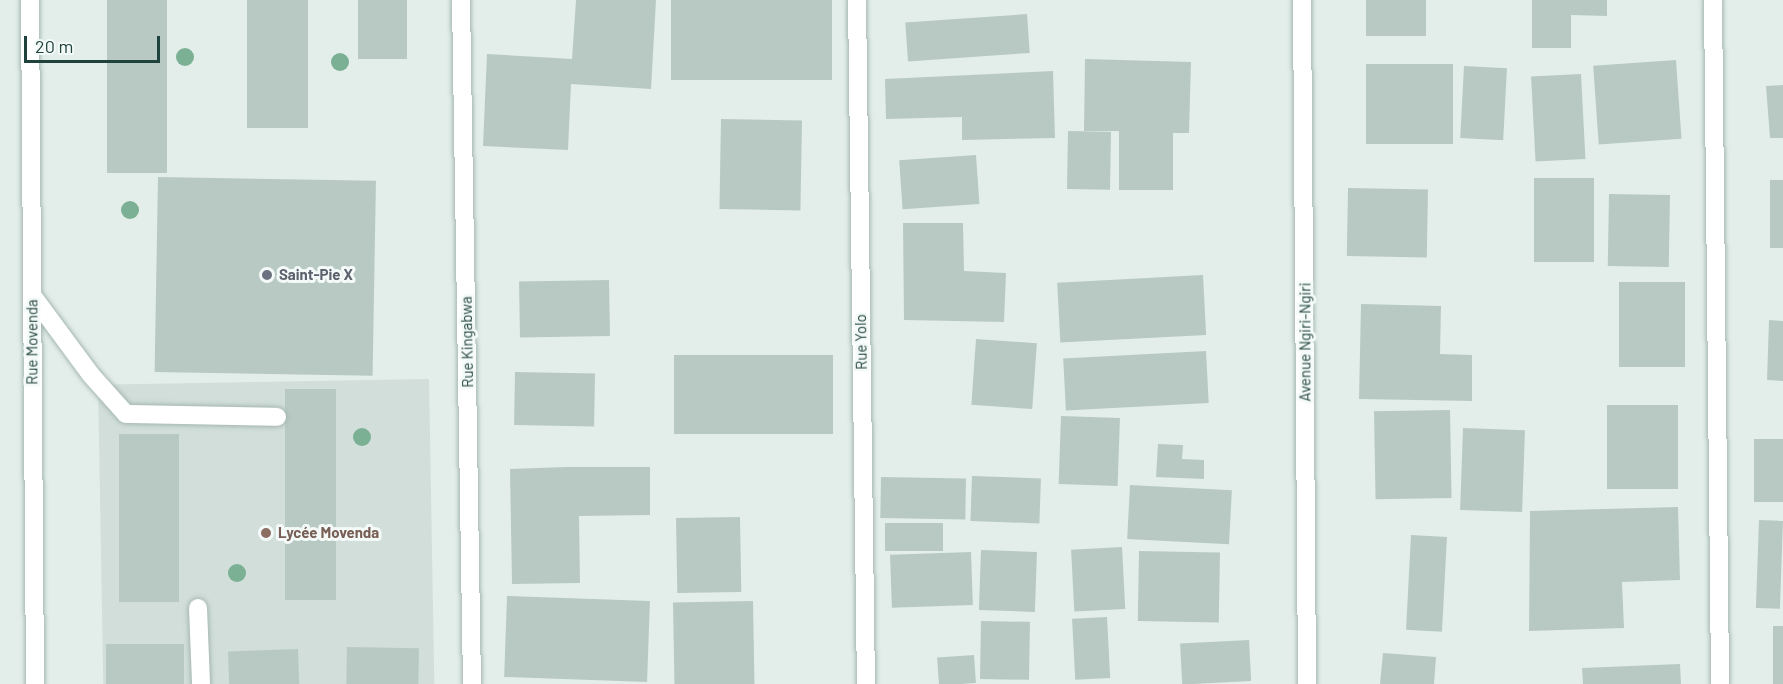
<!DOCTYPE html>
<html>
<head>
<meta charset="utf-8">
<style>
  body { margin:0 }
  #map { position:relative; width:1783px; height:684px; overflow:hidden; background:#e3eeea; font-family:Barlow,sans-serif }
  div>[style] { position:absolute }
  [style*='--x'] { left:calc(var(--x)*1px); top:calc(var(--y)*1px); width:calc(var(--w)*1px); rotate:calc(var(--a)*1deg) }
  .built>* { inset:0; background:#d1ded9; transform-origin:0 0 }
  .building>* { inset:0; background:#b8c9c4; transform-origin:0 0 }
  .roads { filter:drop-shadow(0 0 2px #a5b7b2) drop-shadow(0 0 2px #a5b7b2) }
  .lane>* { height:18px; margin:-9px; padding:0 9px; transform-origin:9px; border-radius:9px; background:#fff }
  .street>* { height:18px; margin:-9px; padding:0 9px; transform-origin:9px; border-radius:9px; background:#fff }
  .secondary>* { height:18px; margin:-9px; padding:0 9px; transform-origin:9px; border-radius:9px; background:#fff }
  .trees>* { width:18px; height:18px; margin:-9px; border-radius:50%; background:#7bb095 }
  .dots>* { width:16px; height:16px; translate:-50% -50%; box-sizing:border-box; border:3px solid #f4faf8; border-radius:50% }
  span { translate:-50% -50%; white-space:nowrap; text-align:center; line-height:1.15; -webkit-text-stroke:6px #f4faf8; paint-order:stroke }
  .worship-label { font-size:15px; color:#5b616d; font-weight:700 }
  .left { translate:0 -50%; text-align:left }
  .street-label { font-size:15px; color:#20423c }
  .education-label { font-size:15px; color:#785e54; font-weight:700 }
  .scale { position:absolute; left:24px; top:36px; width:136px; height:27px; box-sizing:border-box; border:3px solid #20423c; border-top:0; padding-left:8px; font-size:18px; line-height:21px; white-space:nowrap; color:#20423c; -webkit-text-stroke:4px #f4faf8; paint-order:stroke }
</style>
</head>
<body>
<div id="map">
  <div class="built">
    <i style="left:429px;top:379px;width:305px;height:331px;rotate:89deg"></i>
  </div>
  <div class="building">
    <i style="left:107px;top:0;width:60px;height:173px"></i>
    <i style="left:247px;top:0;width:61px;height:128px"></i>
    <i style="left:358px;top:0;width:49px;height:59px"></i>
    <i style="clip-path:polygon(576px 0,656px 0,651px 89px,571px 84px,568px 150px,483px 146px,487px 54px,572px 59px)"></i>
    <i style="left:671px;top:0;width:161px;height:80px"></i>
    <i style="left:1366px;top:0;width:60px;height:36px"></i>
    <i style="clip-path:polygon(1532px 0,1607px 0,1607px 16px,1571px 15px,1571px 48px,1532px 48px)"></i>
    <i style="left:1027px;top:14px;width:39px;height:122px;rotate:86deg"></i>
    <i style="clip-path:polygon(1085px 59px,1191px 62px,1189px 133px,1173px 133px,1173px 190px,1119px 190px,1119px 131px,1084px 131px)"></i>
    <i style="left:1676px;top:60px;width:79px;height:83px;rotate:86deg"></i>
    <i style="left:1366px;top:64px;width:87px;height:80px"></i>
    <i style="left:1464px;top:66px;width:43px;height:72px;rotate:3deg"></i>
    <i style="clip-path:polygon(1053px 71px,1055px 138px,962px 140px,962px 117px,886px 119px,885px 79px)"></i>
    <i style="left:1581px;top:74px;width:85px;height:50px;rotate:87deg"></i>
    <i style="clip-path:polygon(1783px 85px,1783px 138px,1770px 138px,1766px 86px)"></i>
    <i style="left:721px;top:119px;width:81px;height:90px;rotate:1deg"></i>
    <i style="left:1068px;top:131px;width:43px;height:58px;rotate:1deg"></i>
    <i style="left:976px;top:155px;width:49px;height:77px;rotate:86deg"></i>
    <i style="left:158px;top:177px;width:218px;height:195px;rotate:1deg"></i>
    <i style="left:1534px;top:178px;width:60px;height:84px"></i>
    <i style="left:1770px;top:180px;width:13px;height:68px"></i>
    <i style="left:1348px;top:188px;width:80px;height:68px;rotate:1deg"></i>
    <i style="left:1609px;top:194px;width:61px;height:72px;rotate:1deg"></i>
    <i style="clip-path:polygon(903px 223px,963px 223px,964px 271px,1006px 273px,1004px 322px,904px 320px)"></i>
    <i style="left:1203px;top:275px;width:60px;height:146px;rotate:87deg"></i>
    <i style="left:609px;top:280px;width:56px;height:90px;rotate:89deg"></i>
    <i style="left:1619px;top:282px;width:66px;height:85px"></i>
    <i style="clip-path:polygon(1361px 304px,1441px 306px,1440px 354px,1472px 355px,1472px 401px,1359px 399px)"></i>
    <i style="clip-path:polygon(1769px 320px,1783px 321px,1783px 381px,1767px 380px)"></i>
    <i style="left:976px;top:339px;width:61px;height:66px;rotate:4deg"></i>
    <i style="left:1206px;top:351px;width:52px;height:143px;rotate:87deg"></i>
    <i style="left:674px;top:355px;width:159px;height:79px"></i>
    <i style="left:515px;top:372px;width:80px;height:53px;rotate:1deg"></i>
    <i style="left:285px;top:389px;width:51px;height:211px"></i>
    <i style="left:1607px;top:405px;width:71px;height:84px"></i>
    <i style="left:1450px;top:410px;width:88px;height:76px;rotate:89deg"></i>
    <i style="left:1061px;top:416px;width:59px;height:68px;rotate:2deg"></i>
    <i style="left:1463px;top:428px;width:62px;height:82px;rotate:2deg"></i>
    <i style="left:119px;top:434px;width:60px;height:168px"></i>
    <i style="left:1783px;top:439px;width:63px;height:29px;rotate:90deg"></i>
    <i style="clip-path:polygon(1158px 444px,1183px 445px,1182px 459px,1204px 460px,1204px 479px,1156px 477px)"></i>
    <i style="clip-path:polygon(566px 467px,650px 467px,650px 515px,579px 516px,580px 583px,512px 584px,510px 469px)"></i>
    <i style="left:972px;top:476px;width:69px;height:45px;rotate:2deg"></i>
    <i style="left:881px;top:477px;width:85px;height:41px;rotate:1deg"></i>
    <i style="left:1130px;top:485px;width:102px;height:54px;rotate:3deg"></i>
    <i style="clip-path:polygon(1678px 507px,1680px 580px,1622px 582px,1624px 628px,1529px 631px,1530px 511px)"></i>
    <i style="left:740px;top:517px;width:75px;height:64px;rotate:89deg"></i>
    <i style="left:1759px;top:520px;width:24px;height:88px;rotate:2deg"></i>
    <i style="left:885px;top:523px;width:58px;height:28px"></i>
    <i style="left:1411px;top:535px;width:36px;height:95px;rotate:3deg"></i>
    <i style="left:1122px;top:547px;width:62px;height:51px;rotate:87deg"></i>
    <i style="left:981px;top:550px;width:56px;height:60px;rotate:2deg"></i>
    <i style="left:1139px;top:551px;width:81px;height:70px;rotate:1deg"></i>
    <i style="left:971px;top:552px;width:53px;height:81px;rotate:88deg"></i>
    <i style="left:507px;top:596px;width:143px;height:81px;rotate:2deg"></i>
    <i style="left:753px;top:601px;width:83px;height:80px;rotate:89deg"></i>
    <i style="left:1107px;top:617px;width:61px;height:35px;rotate:87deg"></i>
    <i style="left:981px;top:621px;width:49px;height:58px;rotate:1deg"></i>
    <i style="left:1773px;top:626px;width:10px;height:58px"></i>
    <i style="left:1249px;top:640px;width:41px;height:69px;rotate:87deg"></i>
    <i style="left:184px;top:644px;width:40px;height:78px;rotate:90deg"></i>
    <i style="left:347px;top:647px;width:72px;height:37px;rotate:1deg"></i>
    <i style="left:298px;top:649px;width:35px;height:70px;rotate:88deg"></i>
    <i style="clip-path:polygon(1383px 653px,1436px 657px,1434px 684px,1380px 684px)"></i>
    <i style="left:974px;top:655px;width:28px;height:37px;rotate:86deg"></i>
    <i style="clip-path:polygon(1680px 664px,1681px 684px,1583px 684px,1582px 668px)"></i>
  </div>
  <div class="roads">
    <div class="lane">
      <i style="--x:32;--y:295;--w:99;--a:53.6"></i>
      <i style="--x:91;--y:375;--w:52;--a:48.1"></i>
      <i style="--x:126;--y:414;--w:151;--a:1.1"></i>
      <i style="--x:198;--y:608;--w:76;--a:87.7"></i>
    </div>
    <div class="street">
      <i style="--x:30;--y:0;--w:684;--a:89.58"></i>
      <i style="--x:461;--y:0;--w:684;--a:89.08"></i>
      <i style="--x:857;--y:0;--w:684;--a:89.25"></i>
      <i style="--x:1713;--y:0;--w:684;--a:89.41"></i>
    </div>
    <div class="secondary">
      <i style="--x:1302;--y:0;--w:684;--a:89.58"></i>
    </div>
  </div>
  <div class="trees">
    <i style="left:185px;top:57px"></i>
    <i style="left:340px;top:62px"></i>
    <i style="left:130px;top:210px"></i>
    <i style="left:362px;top:437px"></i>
    <i style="left:237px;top:573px"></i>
  </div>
  <div class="dots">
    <i style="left:267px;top:275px;background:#6b7280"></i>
    <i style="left:266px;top:533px;background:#8d6e63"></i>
  </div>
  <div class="worship-label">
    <span class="left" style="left:279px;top:275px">Saint-Pie X</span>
  </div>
  <div class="street-label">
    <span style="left:32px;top:342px;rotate:-90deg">Rue Movenda</span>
    <span style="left:467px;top:342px;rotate:-91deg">Rue Kingabwa</span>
    <span style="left:861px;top:342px;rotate:-91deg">Rue Yolo</span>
    <span style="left:1305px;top:342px;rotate:-90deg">Avenue Ngiri-Ngiri</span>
  </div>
  <div class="education-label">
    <span class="left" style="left:278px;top:533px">Lycée Movenda</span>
  </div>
  <div class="scale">20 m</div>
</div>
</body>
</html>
